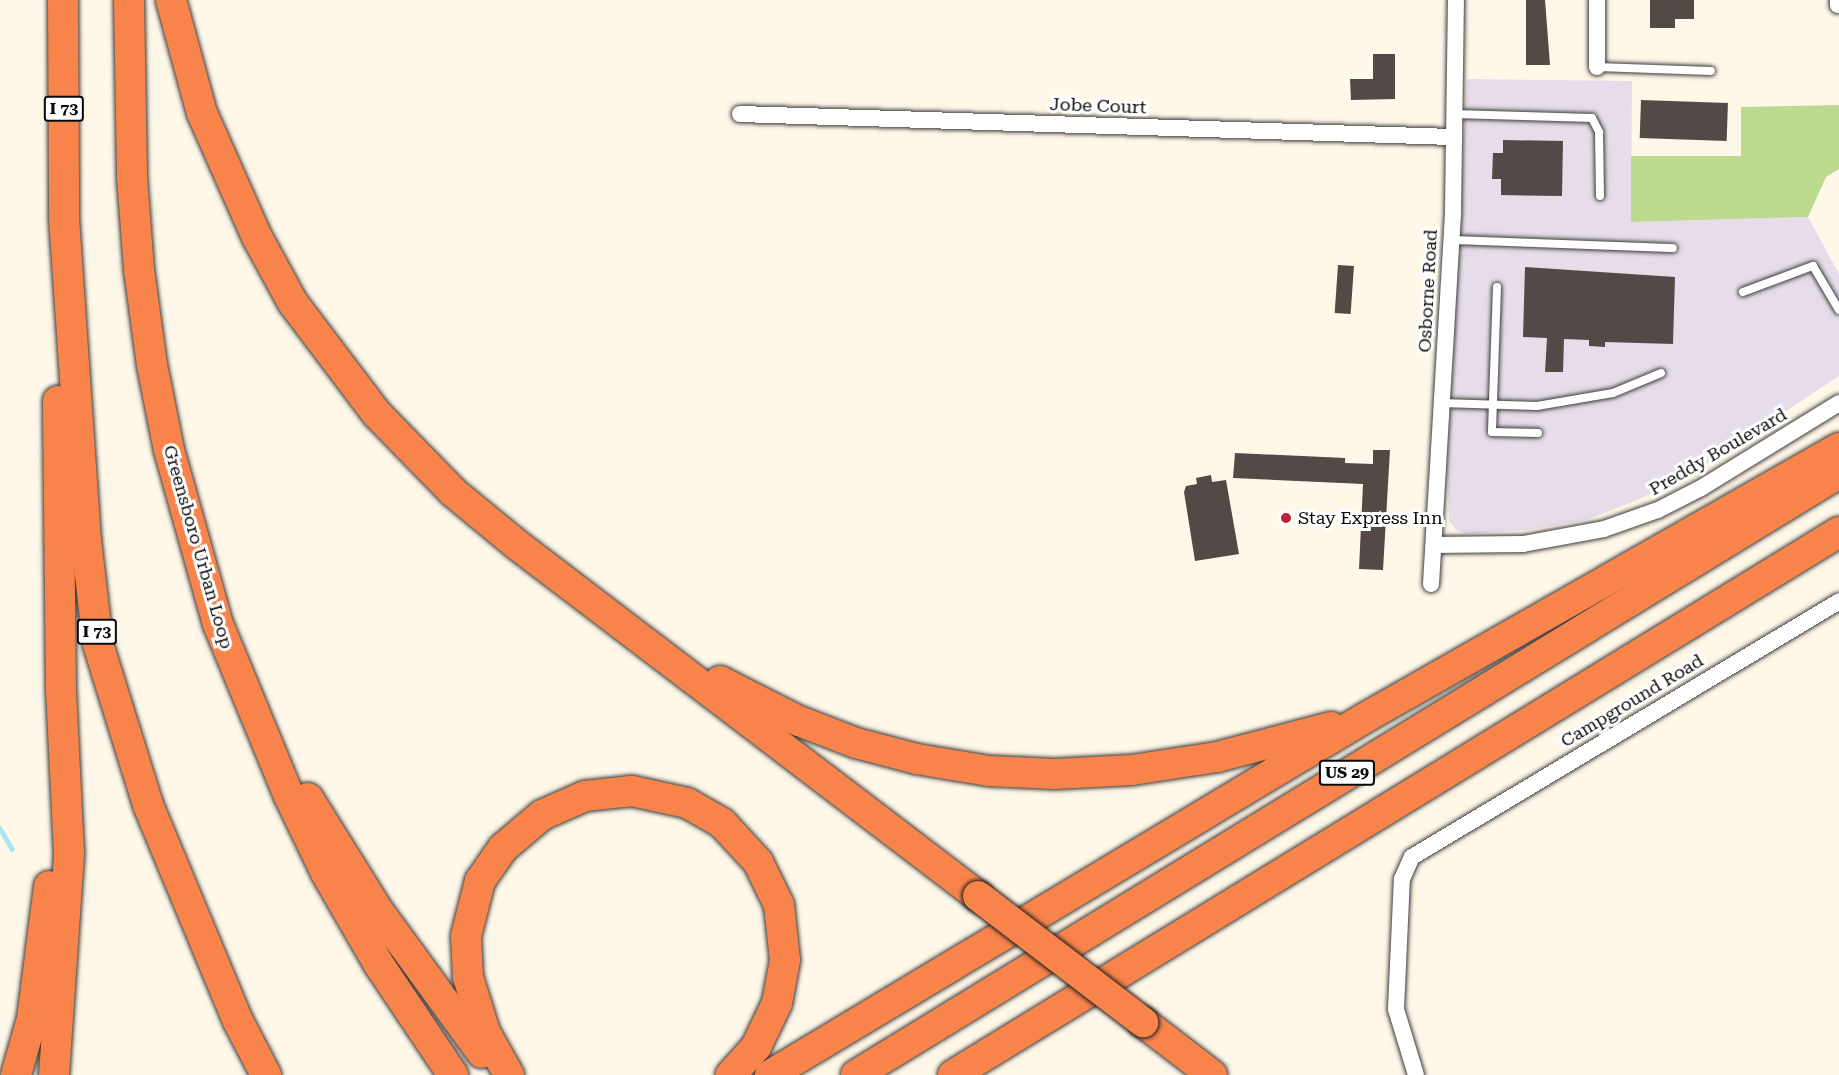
<!DOCTYPE html>
<html>
<head>
<meta charset="utf-8">
<style>
  body { margin:0 }
  #map { position:relative; width:1839px; height:1075px; overflow:hidden; background:#fff7e7; font-family:"Roboto Serif",serif }
  div>[style] { position:absolute }
  [style*='--x'] { left:calc(var(--x)*1px); top:calc(var(--y)*1px); width:calc(var(--w)*1px); rotate:calc(var(--a)*1deg) }
  .industrial>* { inset:0; background:#e7ddea }
  .forest>* { inset:0; background:#bbda90 }
  .stream>* { height:4.5px; margin:-2.25px; padding:0 2.25px; transform-origin:2.25px; border-radius:2.25px; background:#aae5f7 }
  .building>* { inset:0; background:#534946; transform-origin:0 0 }
  .roads { filter:drop-shadow(0 0 2px #3d3d3d) drop-shadow(0 0 2px #3d3d3d) }
  .lane>* { height:8px; margin:-4px; padding:0 4px; transform-origin:4px; border-radius:4px; background:#fff }
  .street>* { height:16px; margin:-8px; padding:0 8px; transform-origin:8px; border-radius:8px; background:#fff }
  .highway>* { height:30px; margin:-15px; padding:0 15px; transform-origin:15px; border-radius:15px; background:#f8844b }
  .bridges { filter:drop-shadow(0 0 2px #1b1b1b) drop-shadow(0 0 2px #1b1b1b) }
  .highway-bridge>* { height:30px; margin:-15px; padding:0 15px; transform-origin:15px; border-radius:15px; background:#f8844b }
  .dots>* { width:16px; height:16px; translate:-50% -50%; box-sizing:border-box; border:3px solid #fff; border-radius:50% }
  span { translate:-50% -50%; white-space:nowrap; text-align:center; line-height:1.15; -webkit-text-stroke:6px #fff; paint-order:stroke }
  .shield-label span { padding:2px 4px; background:#fff; border:2px solid; border-radius:4px; -webkit-text-stroke-width:0 }
  .shield-label { font-size:16px; color:#0a0a0a; font-weight:700 }
  .street-label { font-size:18px; color:#0a0a0a }
  .poi-label { font-size:18px; color:#0a0a0a }
  .left { translate:0 -50%; text-align:left }
</style>
</head>
<body>
<div id="map">
  <div class="industrial">
    <i style="clip-path:polygon(1467px 79px,1632px 81px,1631px 222px,1808px 217px,1839px 274px,1839px 376px,1685px 478px,1637px 500px,1586px 520px,1527px 530px,1467px 534px,1456px 530px,1449px 521px,1447px 466px)"></i>
  </div>
  <div class="forest">
    <i style="clip-path:polygon(1839px 105px,1839px 169px,1826px 177px,1808px 217px,1631px 222px,1631px 156px,1741px 156px,1741px 107px)"></i>
  </div>
  <div class="stream">
    <i style="--x:0;--y:828;--w:24;--a:60"></i>
  </div>
  <div class="building">
    <i style="clip-path:polygon(1526px 0,1545px 0,1550px 65px,1526px 65px)"></i>
    <i style="clip-path:polygon(1650px 0,1694px 0,1694px 19px,1675px 19px,1675px 28px,1650px 28px)"></i>
    <i style="clip-path:polygon(1373px 54px,1395px 54px,1395px 99px,1351px 100px,1350px 79px,1373px 79px)"></i>
    <i style="left:1641px;top:100px;width:87px;height:38px;rotate:2deg"></i>
    <i style="clip-path:polygon(1503px 140px,1563px 141px,1562px 196px,1501px 195px,1501px 179px,1492px 179px,1493px 153px,1503px 153px)"></i>
    <i style="left:1338px;top:265px;width:16px;height:48px;rotate:4deg"></i>
    <i style="clip-path:polygon(1525px 267px,1675px 277px,1673px 344px,1605px 342px,1605px 347px,1589px 346px,1589px 340px,1564px 339px,1563px 372px,1545px 372px,1547px 338px,1523px 337px)"></i>
    <i style="clip-path:polygon(1373px 450px,1390px 450px,1383px 570px,1359px 569px,1363px 484px,1233px 478px,1235px 453px,1345px 458px,1345px 463px,1373px 464px)"></i>
    <i style="clip-path:polygon(1211px 475px,1212px 482px,1226px 480px,1239px 554px,1195px 561px,1184px 492px,1186px 486px,1197px 484px,1196px 478px)"></i>
  </div>
  <div class="roads">
    <div class="lane">
      <i style="--x:1597;--y:67;--w:114;--a:2"></i>
      <i style="--x:1454;--y:114;--w:138;--a:1.7"></i>
      <i style="--x:1592;--y:118;--w:16;--a:63"></i>
      <i style="--x:1599;--y:132;--w:64;--a:89.1"></i>
      <i style="--x:1451;--y:240;--w:222;--a:2.1"></i>
      <i style="--x:1497;--y:287;--w:145;--a:92"></i>
      <i style="--x:1492;--y:432;--w:46;--a:1.2"></i>
      <i style="--x:1743;--y:292;--w:75;--a:-20.4"></i>
      <i style="--x:1813;--y:266;--w:51;--a:59.4"></i>
      <i style="--x:1441;--y:403;--w:96;--a:1.8"></i>
      <i style="--x:1537;--y:406;--w:77;--a:-9.7"></i>
      <i style="--x:1613;--y:393;--w:52;--a:-22.6"></i>
    </div>
    <div class="street">
      <i style="--x:1597;--y:0;--w:67;--a:90"></i>
      <i style="--x:1838;--y:5;--w:5;--a:-90"></i>
      <i style="--x:740;--y:114;--w:714;--a:1.85"></i>
      <i style="--x:1434;--y:545;--w:89;--a:-0.6"></i>
      <i style="--x:1523;--y:544;--w:82;--a:-10.5"></i>
      <i style="--x:1604;--y:529;--w:57;--a:-19.4"></i>
      <i style="--x:1658;--y:510;--w:48;--a:-27.1"></i>
      <i style="--x:1701;--y:488;--w:162;--a:-31.6"></i>
      <i style="--x:1431;--y:584;--w:374;--a:-86.6"></i>
      <i style="--x:1453;--y:211;--w:211;--a:-89.2"></i>
      <i style="--x:1416;--y:1075;--w:69;--a:-106.9"></i>
      <i style="--x:1396;--y:1009;--w:130;--a:-87.4"></i>
      <i style="--x:1402;--y:879;--w:24;--a:-66"></i>
      <i style="--x:1412;--y:857;--w:498;--a:-30.9"></i>
    </div>
    <div class="highway">
      <i style="--x:63;--y:0;--w:218;--a:89.7"></i>
      <i style="--x:64;--y:218;--w:323;--a:86.1"></i>
      <i style="--x:86;--y:540;--w:105;--a:83.4"></i>
      <i style="--x:98;--y:644;--w:169;--a:72.7"></i>
      <i style="--x:148;--y:805;--w:234;--a:67.4"></i>
      <i style="--x:238;--y:1021;--w:61;--a:62.6"></i>
      <i style="--x:129;--y:0;--w:177;--a:89"></i>
      <i style="--x:132;--y:177;--w:93;--a:85.7"></i>
      <i style="--x:139;--y:270;--w:96;--a:82.2"></i>
      <i style="--x:152;--y:365;--w:87;--a:78.7"></i>
      <i style="--x:169;--y:450;--w:181;--a:74.3"></i>
      <i style="--x:218;--y:624;--w:186;--a:67.6"></i>
      <i style="--x:289;--y:796;--w:85;--a:64.3"></i>
      <i style="--x:326;--y:873;--w:104;--a:60"></i>
      <i style="--x:378;--y:963;--w:135;--a:56.2"></i>
      <i style="--x:171;--y:0;--w:117;--a:74.7"></i>
      <i style="--x:202;--y:113;--w:136;--a:66.1"></i>
      <i style="--x:257;--y:237;--w:75;--a:61.4"></i>
      <i style="--x:293;--y:303;--w:139;--a:52.9"></i>
      <i style="--x:377;--y:414;--w:109;--a:45.7"></i>
      <i style="--x:453;--y:492;--w:82;--a:39.5"></i>
      <i style="--x:516;--y:544;--w:581;--a:37.3"></i>
      <i style="--x:720;--y:681;--w:89;--a:26.9"></i>
      <i style="--x:799;--y:721;--w:61;--a:21.1"></i>
      <i style="--x:856;--y:743;--w:63;--a:14.7"></i>
      <i style="--x:917;--y:759;--w:73;--a:9.5"></i>
      <i style="--x:989;--y:771;--w:66;--a:2.6"></i>
      <i style="--x:1055;--y:774;--w:77;--a:-3"></i>
      <i style="--x:1132;--y:770;--w:86;--a:-8.7"></i>
      <i style="--x:1217;--y:757;--w:118;--a:-14.7"></i>
      <i style="--x:308;--y:798;--w:131;--a:58.1"></i>
      <i style="--x:377;--y:909;--w:178;--a:53.9"></i>
      <i style="--x:1143;--y:1022;--w:87;--a:37.5"></i>
      <i style="--x:16;--y:1075;--w:58;--a:-74.1"></i>
      <i style="--x:32;--y:1019;--w:134;--a:-82.7"></i>
      <i style="--x:54;--y:1075;--w:223;--a:-86.1"></i>
      <i style="--x:69;--y:853;--w:162;--a:-92.8"></i>
      <i style="--x:61;--y:691;--w:290;--a:-90.6"></i>
      <i style="--x:509;--y:1075;--w:49;--a:-119.2"></i>
      <i style="--x:485;--y:1032;--w:58;--a:-107.2"></i>
      <i style="--x:468;--y:977;--w:41;--a:-92.8"></i>
      <i style="--x:466;--y:936;--w:57;--a:-75.7"></i>
      <i style="--x:480;--y:881;--w:40;--a:-55.1"></i>
      <i style="--x:503;--y:848;--w:51;--a:-40.2"></i>
      <i style="--x:542;--y:815;--w:47;--a:-23.8"></i>
      <i style="--x:585;--y:796;--w:47;--a:-6.1"></i>
      <i style="--x:632;--y:791;--w:56;--a:12.3"></i>
      <i style="--x:687;--y:803;--w:40;--a:29.7"></i>
      <i style="--x:722;--y:823;--w:53;--a:47.3"></i>
      <i style="--x:758;--y:862;--w:48;--a:64"></i>
      <i style="--x:779;--y:905;--w:55;--a:83.8"></i>
      <i style="--x:785;--y:960;--w:44;--a:100.5"></i>
      <i style="--x:777;--y:1003;--w:49;--a:115.5"></i>
      <i style="--x:756;--y:1047;--w:38;--a:132"></i>
      <i style="--x:770;--y:1075;--w:692;--a:-30.98"></i>
      <i style="--x:1363;--y:719;--w:548;--a:-29.65"></i>
      <i style="--x:856;--y:1075;--w:1153;--a:-31.48"></i>
      <i style="--x:953;--y:1075;--w:1039;--a:-31.5"></i>
    </div>
  </div>
  <div class="bridges">
    <div class="highway-bridge">
      <i style="--x:978;--y:896;--w:208;--a:37.4"></i>
    </div>
  </div>
  <div class="dots">
    <i style="left:1286px;top:518px;background:#bc203c"></i>
  </div>
  <div class="shield-label">
    <span style="left:64px;top:109px">I 73</span>
    <span style="left:97px;top:632px">I 73</span>
    <span style="left:1347px;top:773px">US 29</span>
  </div>
  <div class="street-label">
    <span style="left:1098px;top:106px;rotate:2deg">Jobe Court</span>
    <span style="left:1428px;top:291px;rotate:-87deg">Osborne Road</span>
    <span style="left:1718px;top:452px;rotate:-30deg">Preddy Boulevard</span>
    <span style="left:198px;top:547px;rotate:74deg">Greensboro Urban Loop</span>
    <span style="left:1632px;top:701px;rotate:-31deg">Campground Road</span>
  </div>
  <div class="poi-label">
    <span class="left" style="left:1298px;top:518px">Stay Express Inn</span>
  </div>
</div>
</body>
</html>
